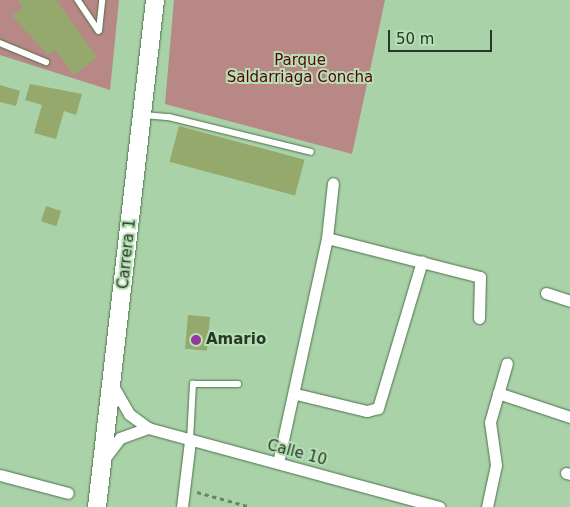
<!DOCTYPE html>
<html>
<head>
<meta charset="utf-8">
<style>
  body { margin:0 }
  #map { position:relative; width:570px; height:507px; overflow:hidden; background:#aad2a8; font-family:"DejaVu Sans",sans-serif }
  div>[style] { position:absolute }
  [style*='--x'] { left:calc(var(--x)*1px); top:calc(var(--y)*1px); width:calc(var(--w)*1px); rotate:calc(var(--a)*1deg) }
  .green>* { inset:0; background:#b78885 }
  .building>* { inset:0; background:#95a96d; transform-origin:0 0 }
  .path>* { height:2.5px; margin-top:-1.25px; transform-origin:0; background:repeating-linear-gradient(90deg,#698568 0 4px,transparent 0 8px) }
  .roads { filter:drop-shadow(0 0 1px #4d714c) drop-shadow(0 0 1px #4d714c) }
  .lane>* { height:5.5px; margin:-2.75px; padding:0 2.75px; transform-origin:2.75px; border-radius:2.75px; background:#fff }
  .street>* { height:11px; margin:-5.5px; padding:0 5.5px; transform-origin:5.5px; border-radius:5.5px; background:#fff }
  .primary>* { height:18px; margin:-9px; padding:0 9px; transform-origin:9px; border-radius:9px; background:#fff }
  .dots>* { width:14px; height:14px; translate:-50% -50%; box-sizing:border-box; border:2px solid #b7dfb5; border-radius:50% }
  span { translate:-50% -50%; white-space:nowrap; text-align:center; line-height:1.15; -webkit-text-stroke:4px #b7dfb5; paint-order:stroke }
  .park-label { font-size:15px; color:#57010b }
  .street-label { font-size:15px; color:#283827 }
  .poi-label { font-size:15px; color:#283827; font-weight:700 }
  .left { translate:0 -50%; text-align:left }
  .scale { position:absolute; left:388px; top:30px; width:104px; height:22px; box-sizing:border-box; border:2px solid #283827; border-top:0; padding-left:6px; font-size:15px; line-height:18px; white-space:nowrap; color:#283827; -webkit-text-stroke:4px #b7dfb5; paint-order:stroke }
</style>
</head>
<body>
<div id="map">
  <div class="green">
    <i style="clip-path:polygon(0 0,119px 0,110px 90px,0 55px)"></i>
    <i style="clip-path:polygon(174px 0,385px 0,352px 154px,165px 104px)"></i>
  </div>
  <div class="building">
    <i style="clip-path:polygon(18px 0,56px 0,97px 57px,74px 75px,55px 50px,48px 55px,12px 16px,23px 7px)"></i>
    <i style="clip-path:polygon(30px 84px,82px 94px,76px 115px,64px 111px,56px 139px,34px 133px,42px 105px,25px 100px)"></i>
    <i style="clip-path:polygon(0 85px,20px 91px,16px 106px,0 102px)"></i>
    <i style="left:179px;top:126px;width:130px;height:37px;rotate:15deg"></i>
    <i style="left:46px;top:206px;width:16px;height:16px;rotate:18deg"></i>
    <i style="left:188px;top:315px;width:22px;height:34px;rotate:5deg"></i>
  </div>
  <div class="path">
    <i style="--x:197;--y:492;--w:56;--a:15.5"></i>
  </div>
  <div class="roads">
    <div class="lane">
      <i style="--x:78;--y:0;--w:37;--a:56"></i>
      <i style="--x:99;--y:31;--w:31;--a:-84"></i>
      <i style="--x:0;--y:43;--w:50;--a:22.4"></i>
      <i style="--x:144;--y:115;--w:25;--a:5"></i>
      <i style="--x:169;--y:117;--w:146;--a:13.8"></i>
      <i style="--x:190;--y:441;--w:57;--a:-87"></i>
      <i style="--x:193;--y:384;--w:45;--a:0"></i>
    </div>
    <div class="street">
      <i style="--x:327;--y:238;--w:158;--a:14.3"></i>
      <i style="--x:480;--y:277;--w:41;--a:91.4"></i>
      <i style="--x:546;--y:293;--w:25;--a:18"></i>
      <i style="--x:113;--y:386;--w:32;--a:60"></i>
      <i style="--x:129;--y:414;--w:24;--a:36"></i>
      <i style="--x:148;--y:428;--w:302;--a:15.2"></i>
      <i style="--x:498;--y:393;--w:76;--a:18.4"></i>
      <i style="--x:296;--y:394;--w:73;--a:13.5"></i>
      <i style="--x:367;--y:411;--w:11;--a:-15"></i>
      <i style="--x:378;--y:408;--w:153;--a:-73.3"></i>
      <i style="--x:105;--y:458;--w:25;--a:-53"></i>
      <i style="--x:120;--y:438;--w:30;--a:-20"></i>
      <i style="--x:278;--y:463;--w:230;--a:-77.7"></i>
      <i style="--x:327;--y:238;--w:55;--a:-83.8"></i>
      <i style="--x:566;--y:473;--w:4;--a:14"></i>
      <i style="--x:0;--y:475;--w:70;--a:14.8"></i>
      <i style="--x:182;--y:507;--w:66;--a:-83.1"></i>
      <i style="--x:487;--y:507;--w:43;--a:-77.9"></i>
      <i style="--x:496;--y:465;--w:43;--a:-97.9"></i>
      <i style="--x:490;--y:422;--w:61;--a:-73.9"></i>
    </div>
    <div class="primary">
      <i style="--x:97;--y:507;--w:510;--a:-83.47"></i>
    </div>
  </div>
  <div class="dots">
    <i style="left:196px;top:340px;background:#9537a0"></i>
  </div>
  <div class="park-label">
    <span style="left:300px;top:69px">Parque<br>Saldarriaga Concha</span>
  </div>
  <div class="street-label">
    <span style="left:127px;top:254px;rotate:-84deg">Carrera 1</span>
    <span style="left:297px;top:453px;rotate:15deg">Calle 10</span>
  </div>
  <div class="poi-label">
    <span class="left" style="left:206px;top:340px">Amario</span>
  </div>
  <div class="scale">50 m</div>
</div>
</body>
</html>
